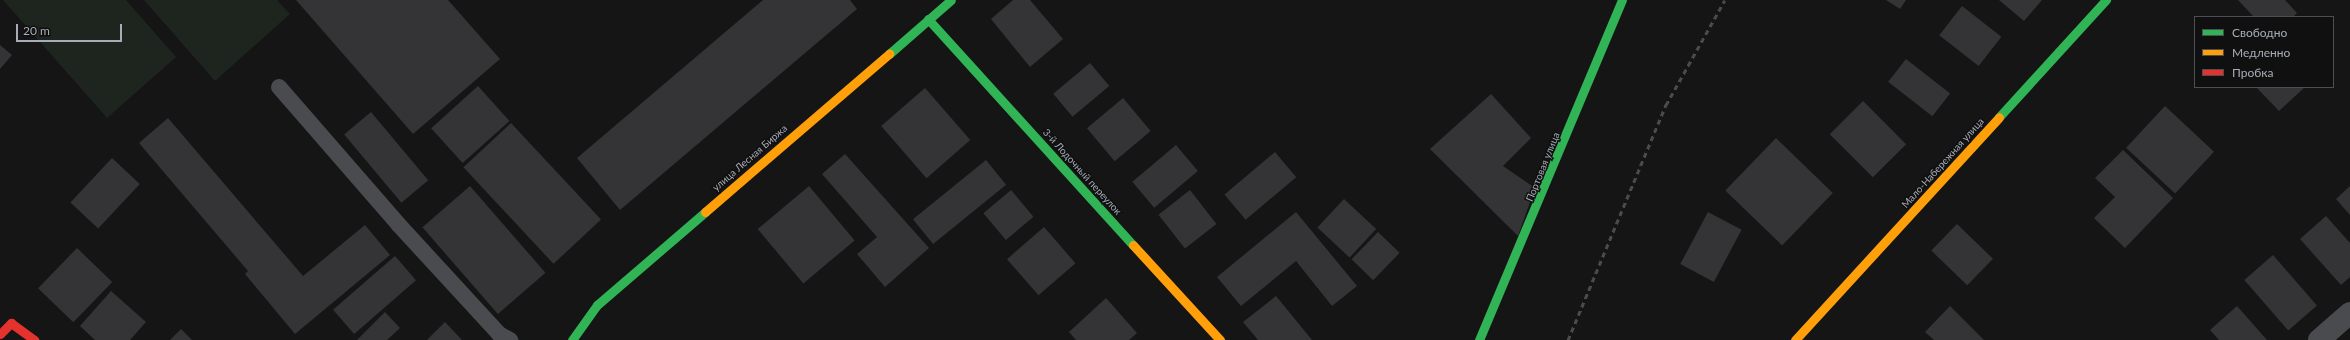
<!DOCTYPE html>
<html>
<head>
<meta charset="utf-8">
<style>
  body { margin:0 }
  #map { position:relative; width:2350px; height:340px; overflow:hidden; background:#151516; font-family:Lato,sans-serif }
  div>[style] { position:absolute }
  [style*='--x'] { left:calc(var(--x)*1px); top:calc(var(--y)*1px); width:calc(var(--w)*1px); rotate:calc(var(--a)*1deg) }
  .green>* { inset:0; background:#1e241e }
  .building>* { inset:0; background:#343436; transform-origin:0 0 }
  .lane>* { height:16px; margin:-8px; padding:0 8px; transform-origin:8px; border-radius:8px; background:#4a4b4e }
  .street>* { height:22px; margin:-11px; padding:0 11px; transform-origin:11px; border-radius:11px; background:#4a4b4e }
  .fast>* { height:9px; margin:-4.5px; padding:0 4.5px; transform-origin:4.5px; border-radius:4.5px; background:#30b455 }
  .slow>* { height:9px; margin:-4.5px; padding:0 4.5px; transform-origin:4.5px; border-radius:4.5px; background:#ff9f0a }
  .jam>* { height:9px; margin:-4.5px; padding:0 4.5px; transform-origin:4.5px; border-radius:4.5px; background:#e5322d }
  .rail>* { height:3px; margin-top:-1.5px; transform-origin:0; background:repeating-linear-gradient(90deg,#4a4b4d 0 5px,transparent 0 9px) }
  span { translate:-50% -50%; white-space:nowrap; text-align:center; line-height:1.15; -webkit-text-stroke:3px #101011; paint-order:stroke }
  .street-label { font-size:10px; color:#a7adb6 }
  .legend { position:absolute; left:2194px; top:16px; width:140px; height:72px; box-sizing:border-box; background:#101011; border:1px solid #4c4f53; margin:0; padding:5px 7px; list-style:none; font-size:12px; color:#a7adb6 }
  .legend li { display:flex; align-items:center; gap:8px; height:20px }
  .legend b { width:20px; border:1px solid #4c4f53 }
  .scale { position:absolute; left:16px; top:24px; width:106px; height:18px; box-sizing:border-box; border:2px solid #a7adb6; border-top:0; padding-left:5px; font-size:12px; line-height:14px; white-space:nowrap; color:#a7adb6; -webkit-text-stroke:3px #101011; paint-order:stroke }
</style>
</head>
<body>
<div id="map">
  <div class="green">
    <i style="clip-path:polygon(3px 0,126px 0,176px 57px,107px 118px)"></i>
    <i style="clip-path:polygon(144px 0,277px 0,290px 14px,215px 81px)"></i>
  </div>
  <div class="building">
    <i style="clip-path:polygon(296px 0,448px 0,500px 59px,413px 134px)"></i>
    <i style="clip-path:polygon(763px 0,850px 0,857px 9px,620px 210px,577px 158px)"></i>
    <i style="clip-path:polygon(1013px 0,1030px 0,1063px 39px,1030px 67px,991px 19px)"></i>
    <i style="clip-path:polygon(1886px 0,1906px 0,1900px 9px)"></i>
    <i style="clip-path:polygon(1999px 0,2042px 0,2024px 21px)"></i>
    <i style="clip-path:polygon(2238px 0,2285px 0,2297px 13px,2293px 17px,2254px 17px)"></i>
    <i style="left:1962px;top:6px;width:50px;height:37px;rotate:38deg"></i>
    <i style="clip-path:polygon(0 45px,12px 55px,0 69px)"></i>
    <i style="left:1906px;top:59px;width:56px;height:29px;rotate:38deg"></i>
    <i style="left:1090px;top:63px;width:30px;height:48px;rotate:50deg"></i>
    <i style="left:478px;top:86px;width:47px;height:63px;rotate:48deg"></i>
    <i style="clip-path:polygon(2256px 87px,2305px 87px,2279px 111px)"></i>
    <i style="left:925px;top:88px;width:69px;height:58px;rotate:49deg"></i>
    <i style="clip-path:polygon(1491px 94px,1531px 138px,1503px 166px,1535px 188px,1518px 236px,1430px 149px)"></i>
    <i style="left:1123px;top:98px;width:43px;height:47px;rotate:50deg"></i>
    <i style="left:1863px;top:101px;width:61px;height:47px;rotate:45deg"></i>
    <i style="left:2165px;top:106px;width:67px;height:57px;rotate:43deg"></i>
    <i style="left:371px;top:112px;width:89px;height:35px;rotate:50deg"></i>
    <i style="clip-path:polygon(168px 118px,303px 276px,365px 225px,390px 255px,295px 334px,245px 274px,248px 271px,139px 143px)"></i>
    <i style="left:511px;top:123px;width:132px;height:65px;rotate:47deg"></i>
    <i style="left:1776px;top:138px;width:79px;height:73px;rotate:44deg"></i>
    <i style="left:1176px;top:145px;width:34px;height:57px;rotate:50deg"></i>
    <i style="clip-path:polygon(2123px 150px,2173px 198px,2125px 248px,2094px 218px,2115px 197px,2095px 178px)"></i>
    <i style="left:1275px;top:152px;width:33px;height:66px;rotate:50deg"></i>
    <i style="clip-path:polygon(845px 154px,929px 248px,885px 287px,857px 254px,877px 237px,822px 174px)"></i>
    <i style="left:112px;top:158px;width:38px;height:61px;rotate:43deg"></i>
    <i style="left:986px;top:160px;width:32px;height:94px;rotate:51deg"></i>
    <i style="left:470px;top:186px;width:115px;height:63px;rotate:49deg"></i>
    <i style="left:809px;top:186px;width:71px;height:67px;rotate:50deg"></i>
    <i style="clip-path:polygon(2350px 186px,2350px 215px,2336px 199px)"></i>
    <i style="left:1011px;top:190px;width:35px;height:36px;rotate:50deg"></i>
    <i style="left:1190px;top:190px;width:43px;height:40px;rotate:52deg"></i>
    <i style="left:1344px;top:199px;width:44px;height:39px;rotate:43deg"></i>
    <i style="clip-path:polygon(1296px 212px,1357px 286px,1332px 306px,1296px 261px,1241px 306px,1217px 277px)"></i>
    <i style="left:1708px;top:212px;width:38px;height:59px;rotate:28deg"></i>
    <i style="clip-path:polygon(2326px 216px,2350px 243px,2350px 277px,2341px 285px,2300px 239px)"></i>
    <i style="left:1957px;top:224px;width:50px;height:37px;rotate:44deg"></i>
    <i style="left:1044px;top:227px;width:48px;height:49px;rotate:49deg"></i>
    <i style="left:1378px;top:232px;width:30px;height:38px;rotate:44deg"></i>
    <i style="left:77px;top:248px;width:49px;height:56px;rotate:44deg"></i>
    <i style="left:2273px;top:255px;width:67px;height:38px;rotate:49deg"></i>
    <i style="left:395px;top:256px;width:32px;height:82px;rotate:49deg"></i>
    <i style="clip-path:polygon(111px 291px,146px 322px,130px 340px,95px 340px,80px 326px)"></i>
    <i style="clip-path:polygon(1276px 296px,1312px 340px,1258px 340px,1243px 322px)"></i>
    <i style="clip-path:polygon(1106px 298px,1137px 333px,1129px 340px,1076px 340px,1069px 332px)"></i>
    <i style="clip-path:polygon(1950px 306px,1984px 340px,1934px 340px,1925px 332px)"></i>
    <i style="clip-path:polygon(2237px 306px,2267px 340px,2219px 340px,2210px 330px)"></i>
    <i style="clip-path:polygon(385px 312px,400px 328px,387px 340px,357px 340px)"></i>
    <i style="clip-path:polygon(445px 322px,462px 340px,427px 340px)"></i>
    <i style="clip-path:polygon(181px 329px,192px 340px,170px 340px)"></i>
  </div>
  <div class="lane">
    <i style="--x:279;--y:87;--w:181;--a:49"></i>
    <i style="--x:398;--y:224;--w:149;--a:47.4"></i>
    <i style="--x:499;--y:334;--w:13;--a:29"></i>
  </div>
  <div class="street">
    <i style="--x:2319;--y:340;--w:41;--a:-41.1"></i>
  </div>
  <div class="fast">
    <i style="--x:928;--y:19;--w:305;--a:47.8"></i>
    <i style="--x:889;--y:54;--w:82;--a:-41.1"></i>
    <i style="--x:1999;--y:117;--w:159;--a:-47.6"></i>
    <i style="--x:572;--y:340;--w:43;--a:-54.5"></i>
    <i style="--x:597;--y:305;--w:143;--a:-40.7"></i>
    <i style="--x:1479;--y:340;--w:369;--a:-67.2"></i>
  </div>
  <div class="slow">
    <i style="--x:705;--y:212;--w:243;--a:-40.7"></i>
    <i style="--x:1133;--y:245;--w:129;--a:47.5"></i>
    <i style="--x:1795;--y:340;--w:302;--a:-47.5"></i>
  </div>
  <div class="jam">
    <i style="--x:0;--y:334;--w:16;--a:-45"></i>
    <i style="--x:11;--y:323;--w:29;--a:36"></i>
  </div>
  <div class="rail">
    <i style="--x:1568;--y:340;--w:255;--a:-67.4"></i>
    <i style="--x:1666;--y:105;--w:120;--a:-60.7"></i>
  </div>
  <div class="street-label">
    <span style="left:750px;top:158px;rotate:-41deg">улица Лесная Биржа</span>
    <span style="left:1943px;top:163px;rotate:-48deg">Мало-Набережная улица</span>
    <span style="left:1543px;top:167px;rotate:-68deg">Портовая улица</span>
    <span style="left:1082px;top:172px;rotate:48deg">3-й Лодочный переулок</span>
  </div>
  <ul class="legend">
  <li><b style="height:5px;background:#30b455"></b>Свободно</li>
  <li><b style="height:5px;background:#ff9f0a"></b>Медленно</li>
  <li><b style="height:5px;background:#e5322d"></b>Пробка</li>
  </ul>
  <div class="scale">20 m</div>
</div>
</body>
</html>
